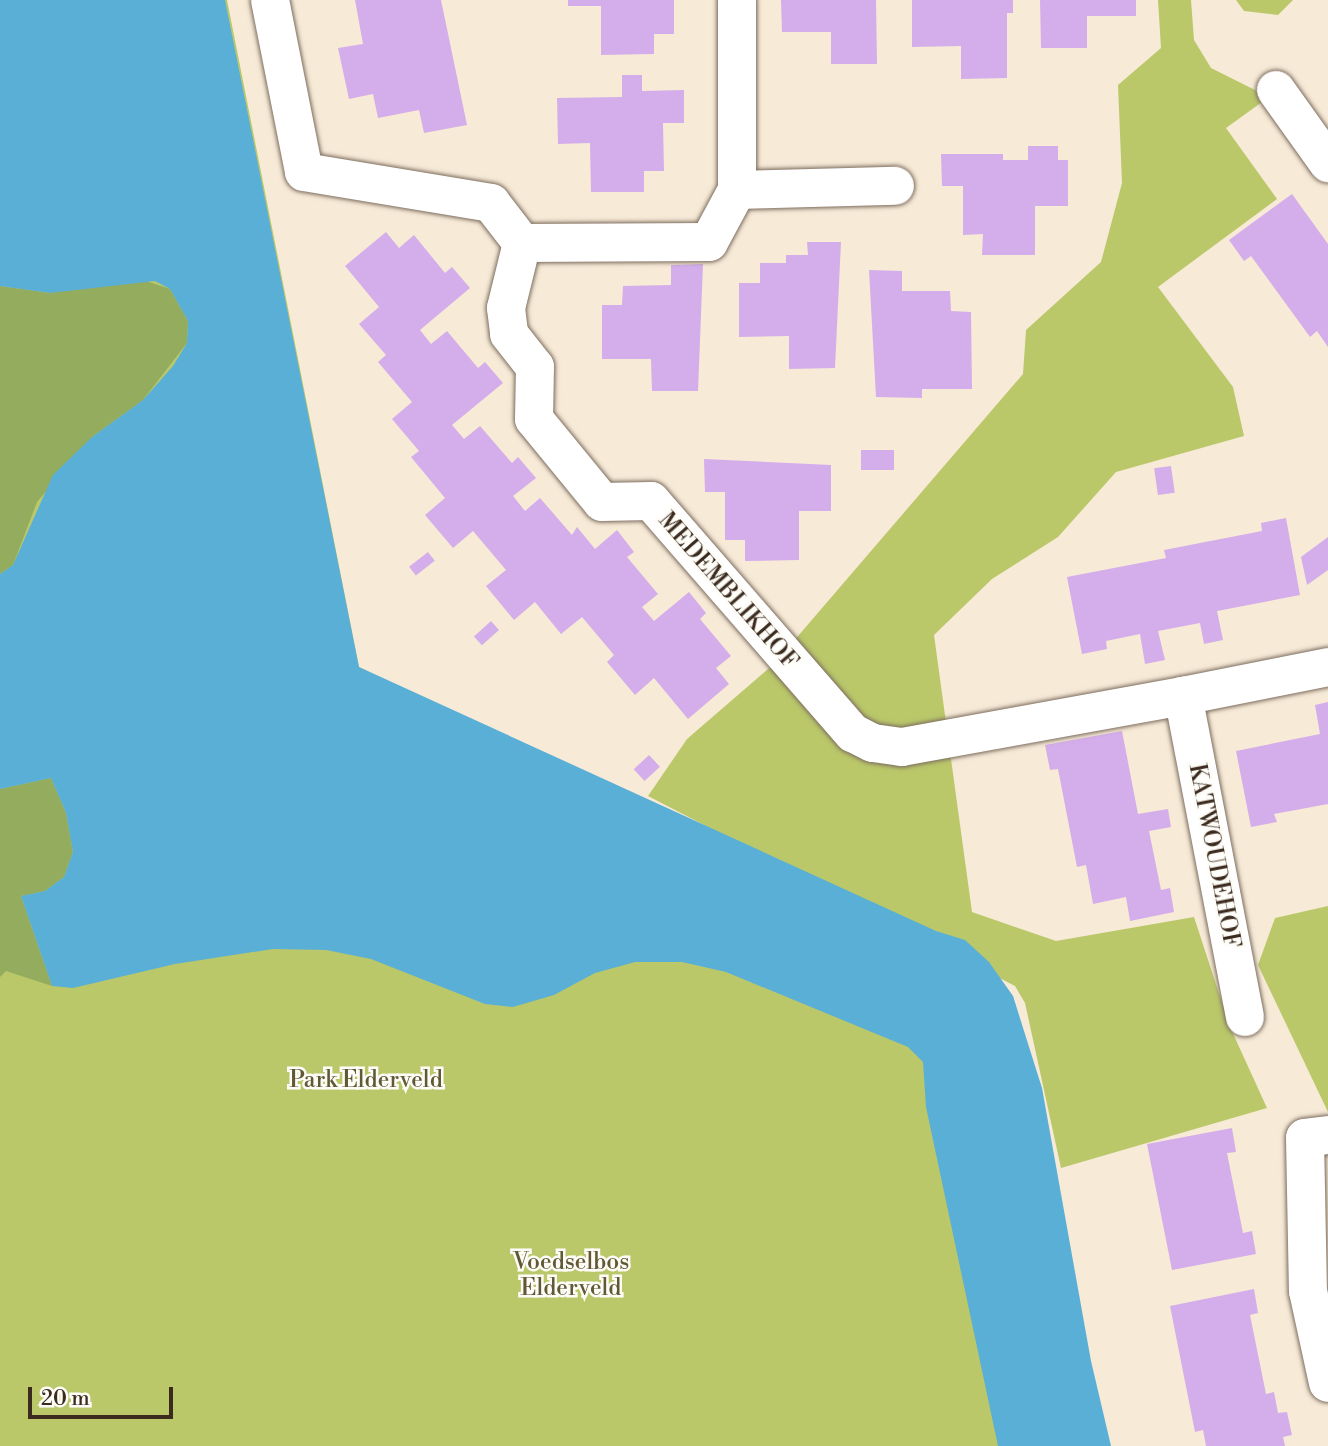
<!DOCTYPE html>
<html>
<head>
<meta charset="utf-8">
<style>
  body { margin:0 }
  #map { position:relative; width:1328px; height:1446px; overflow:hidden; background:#f7ead7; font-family:"Libre Bodoni",serif }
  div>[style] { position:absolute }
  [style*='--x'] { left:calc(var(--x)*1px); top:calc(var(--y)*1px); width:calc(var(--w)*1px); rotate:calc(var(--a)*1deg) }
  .green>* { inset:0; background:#bac86a }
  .forest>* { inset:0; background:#93ac5e }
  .water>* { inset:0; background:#5aafd6 }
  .building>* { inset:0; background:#d4aeea; transform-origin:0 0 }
  .roads { filter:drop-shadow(0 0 2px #7d6d5f) drop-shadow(0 0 2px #7d6d5f) }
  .minor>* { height:38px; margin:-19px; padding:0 19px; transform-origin:19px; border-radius:19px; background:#fff }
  span { translate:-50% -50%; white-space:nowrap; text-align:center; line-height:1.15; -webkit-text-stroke:5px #fdfcf7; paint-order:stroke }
  .street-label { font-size:23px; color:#3b2a1e }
  .park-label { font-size:23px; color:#615935 }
  .scale { position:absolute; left:28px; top:1387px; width:145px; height:32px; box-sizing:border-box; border:4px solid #3b2a1e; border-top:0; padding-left:9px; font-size:21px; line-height:24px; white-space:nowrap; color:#3b2a1e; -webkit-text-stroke:5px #fdfcf7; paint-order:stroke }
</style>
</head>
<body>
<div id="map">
  <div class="green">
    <i style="clip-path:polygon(0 0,227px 0,359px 667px,1013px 996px,1096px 1446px,0 1446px)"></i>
    <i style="clip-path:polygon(1158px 0,1191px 0,1194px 40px,1211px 68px,1269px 97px,1226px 128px,1277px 199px,1158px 287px,1233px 387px,1244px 436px,1116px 472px,1058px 537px,992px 579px,934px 635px,972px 912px,1056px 941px,1194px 917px,1230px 1027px,1267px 1108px,1061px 1168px,1025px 1003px,1015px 986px,648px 796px,687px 739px,774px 664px,1023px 374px,1026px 330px,1101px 262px,1122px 183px,1118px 85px,1161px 48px)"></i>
    <i style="clip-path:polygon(1236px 0,1293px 0,1278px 15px,1244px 11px)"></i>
    <i style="clip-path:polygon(1328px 906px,1328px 1112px,1258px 965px,1275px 918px)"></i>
  </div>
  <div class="forest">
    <i style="clip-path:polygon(140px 279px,170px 289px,188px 321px,187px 343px,143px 400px,92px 437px,37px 502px,13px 565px,0 574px,0 286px,50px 293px)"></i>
    <i style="clip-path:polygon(51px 778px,66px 813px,73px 852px,64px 877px,45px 891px,21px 896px,52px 986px,6px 971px,0 977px,0 789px)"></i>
  </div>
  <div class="water">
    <i style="clip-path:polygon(0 0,225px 0,359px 667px,936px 931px,965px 940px,989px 962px,1013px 996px,1042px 1088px,1091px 1361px,1111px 1446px,998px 1446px,926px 1107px,923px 1062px,908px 1047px,726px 972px,682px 962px,635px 962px,595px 973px,554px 995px,513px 1007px,485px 1004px,371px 959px,326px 950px,273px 949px,175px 964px,73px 988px,52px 986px,21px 896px,45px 891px,64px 877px,73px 852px,66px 813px,51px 778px,0 789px,0 574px,13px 565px,53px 475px,92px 437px,143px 400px,173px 366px,187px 343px,188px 321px,170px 289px,155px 281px,50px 293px,0 286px)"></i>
  </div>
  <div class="building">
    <i style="clip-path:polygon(355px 0,441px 0,467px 125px,424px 133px,419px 110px,378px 118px,373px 94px,349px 99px,338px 48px,363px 44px)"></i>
    <i style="clip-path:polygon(568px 0,674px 0,674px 34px,654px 34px,654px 54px,601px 55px,601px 6px,568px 6px)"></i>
    <i style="clip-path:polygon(781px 0,876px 0,877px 64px,831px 64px,831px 32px,782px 32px)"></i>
    <i style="clip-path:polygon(912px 0,1013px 0,1013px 13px,1007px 13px,1007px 78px,961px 79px,961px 46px,912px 47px)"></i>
    <i style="clip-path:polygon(1040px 0,1136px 0,1136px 16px,1087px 16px,1087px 48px,1041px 48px)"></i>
    <i style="clip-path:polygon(622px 75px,642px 75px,642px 91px,684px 90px,684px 123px,663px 123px,664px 171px,644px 171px,644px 192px,591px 192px,590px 143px,558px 144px,557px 98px,622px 97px)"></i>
    <i style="clip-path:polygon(1028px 146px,1058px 146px,1058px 160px,1068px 160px,1068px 206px,1035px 206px,1035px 255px,982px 255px,983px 234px,963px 235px,963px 186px,942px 186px,941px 154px,1003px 154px,1003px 160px,1028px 160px)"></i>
    <i style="clip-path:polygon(1292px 194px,1328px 244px,1328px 347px,1317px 331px,1310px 337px,1251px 256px,1244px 261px,1229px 240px)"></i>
    <i style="clip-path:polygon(386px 232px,399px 248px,414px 235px,445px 273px,452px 267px,470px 288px,420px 330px,431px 344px,447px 331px,478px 368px,485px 362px,503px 383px,452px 425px,464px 439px,480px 426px,512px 463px,518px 457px,536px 478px,513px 496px,525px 511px,540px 498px,572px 535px,577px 527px,595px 549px,617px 530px,634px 552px,627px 557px,658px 594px,642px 607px,654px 621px,689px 592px,706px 613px,700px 619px,731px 656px,716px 668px,729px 684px,688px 719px,654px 678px,635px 695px,607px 662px,614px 655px,582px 617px,561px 634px,535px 602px,514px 620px,486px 586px,506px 570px,473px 531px,453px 548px,425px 515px,445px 498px,411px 457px,419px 451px,392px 419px,412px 402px,378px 362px,386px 355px,359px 324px,379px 307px,345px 266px)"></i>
    <i style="clip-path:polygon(807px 242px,841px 242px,835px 368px,789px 369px,789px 336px,739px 337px,739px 283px,760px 283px,760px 263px,786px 263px,786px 255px,808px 255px)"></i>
    <i style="clip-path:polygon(703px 264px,698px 391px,652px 391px,651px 359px,602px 359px,602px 305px,622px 305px,623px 286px,671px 285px,671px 265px)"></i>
    <i style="clip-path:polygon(869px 270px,902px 271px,902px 291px,950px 291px,951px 311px,971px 312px,972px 389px,922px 389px,922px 398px,876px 397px)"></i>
    <i style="left:861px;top:450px;width:33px;height:20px"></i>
    <i style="clip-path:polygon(704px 459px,831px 465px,831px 511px,799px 511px,799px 560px,745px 561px,745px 540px,725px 540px,725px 492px,705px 492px)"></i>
    <i style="left:1171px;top:466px;width:27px;height:17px;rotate:82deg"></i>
    <i style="clip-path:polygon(1286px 518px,1300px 595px,1217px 611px,1223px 640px,1204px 644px,1200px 623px,1158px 631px,1165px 660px,1145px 664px,1140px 634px,1106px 641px,1107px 649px,1082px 654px,1067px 577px,1166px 558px,1164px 550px,1262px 531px,1261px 523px)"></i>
    <i style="clip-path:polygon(1328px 537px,1328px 570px,1307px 585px,1301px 557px)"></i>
    <i style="left:428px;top:552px;width:11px;height:24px;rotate:52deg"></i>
    <i style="left:491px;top:621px;width:12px;height:23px;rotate:48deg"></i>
    <i style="clip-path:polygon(1328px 702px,1328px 804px,1274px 814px,1277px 822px,1251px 827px,1236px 751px,1320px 734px,1315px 705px)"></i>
    <i style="clip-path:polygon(1122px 731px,1138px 814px,1168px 809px,1171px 827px,1149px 831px,1161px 890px,1170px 888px,1174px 912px,1130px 921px,1126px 897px,1093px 904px,1086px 865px,1077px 867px,1058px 769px,1050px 770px,1045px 745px)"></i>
    <i style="left:649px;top:755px;width:16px;height:21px;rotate:47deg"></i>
    <i style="clip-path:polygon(1232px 1128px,1236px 1152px,1227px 1153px,1243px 1233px,1252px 1231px,1256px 1254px,1172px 1270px,1147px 1144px)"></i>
    <i style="clip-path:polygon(1254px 1289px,1258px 1313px,1250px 1315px,1266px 1394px,1274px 1392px,1278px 1413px,1287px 1412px,1292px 1435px,1283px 1437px,1285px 1446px,1206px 1446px,1203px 1430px,1195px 1432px,1170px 1306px)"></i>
  </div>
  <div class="roads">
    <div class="minor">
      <i style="--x:270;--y:0;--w:175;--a:78.8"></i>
      <i style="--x:304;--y:172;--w:190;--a:9.4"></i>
      <i style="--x:491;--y:203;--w:51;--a:52.2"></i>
      <i style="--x:522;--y:243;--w:67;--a:103.8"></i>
      <i style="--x:506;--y:308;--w:26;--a:83"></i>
      <i style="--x:509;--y:334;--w:42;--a:51.8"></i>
      <i style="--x:535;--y:367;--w:52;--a:91.1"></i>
      <i style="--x:534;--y:419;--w:107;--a:50.7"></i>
      <i style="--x:602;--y:502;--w:49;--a:-1.2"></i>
      <i style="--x:651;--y:501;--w:308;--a:49"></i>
      <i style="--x:853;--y:733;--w:22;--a:27"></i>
      <i style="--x:873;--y:743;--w:29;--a:8"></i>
      <i style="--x:902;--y:747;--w:286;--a:-10.3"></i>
      <i style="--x:1276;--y:90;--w:90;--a:54.5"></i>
      <i style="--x:737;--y:190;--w:158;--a:-1.5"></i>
      <i style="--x:522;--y:243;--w:187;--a:-0.3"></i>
      <i style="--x:709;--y:242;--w:59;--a:-61.7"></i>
      <i style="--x:737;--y:190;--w:190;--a:-90"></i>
      <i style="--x:1245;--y:1017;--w:327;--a:-100.9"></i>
      <i style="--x:1183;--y:696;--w:148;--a:-11.3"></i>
      <i style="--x:1328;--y:1135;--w:23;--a:173"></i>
      <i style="--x:1305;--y:1138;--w:153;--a:88.9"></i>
      <i style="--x:1308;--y:1291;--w:94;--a:77.7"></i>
    </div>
  </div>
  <div class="street-label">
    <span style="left:728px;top:591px;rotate:49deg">MEDEMBLIKHOF</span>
    <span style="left:1214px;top:856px;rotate:79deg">KATWOUDEHOF</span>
  </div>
  <div class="park-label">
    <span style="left:366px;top:1080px">Park Elderveld</span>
    <span style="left:571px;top:1275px">Voedselbos<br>Elderveld</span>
  </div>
  <div class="scale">20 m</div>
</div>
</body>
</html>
